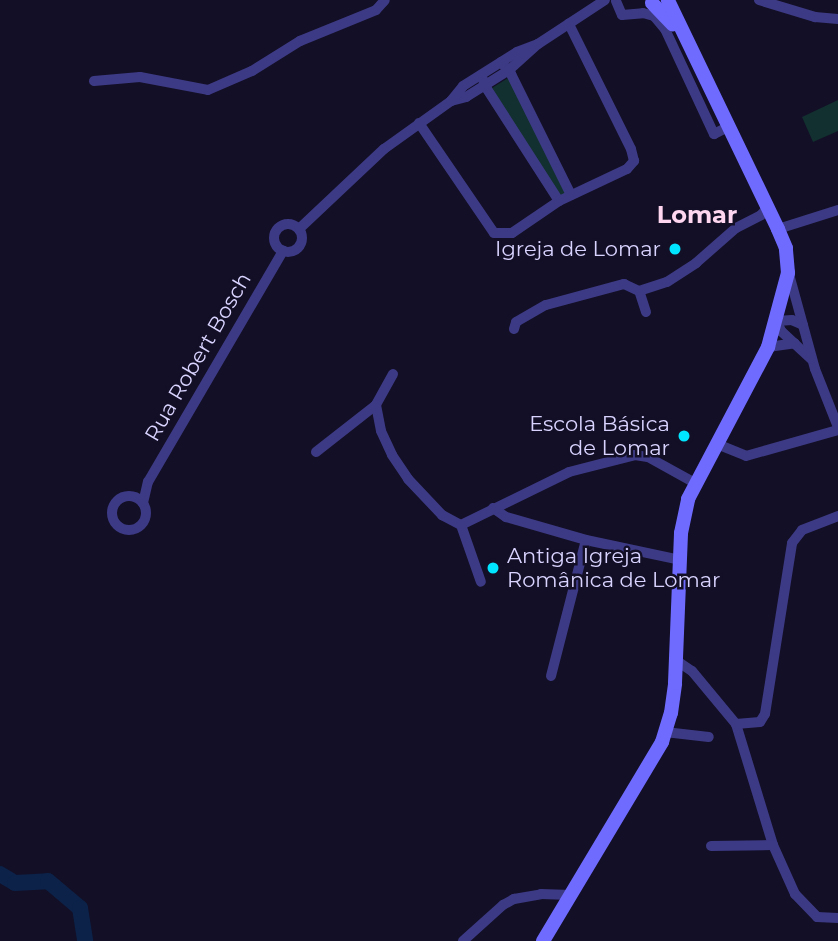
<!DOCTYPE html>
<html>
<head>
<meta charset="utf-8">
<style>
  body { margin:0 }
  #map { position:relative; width:838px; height:941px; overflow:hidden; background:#130f26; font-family:Montserrat,sans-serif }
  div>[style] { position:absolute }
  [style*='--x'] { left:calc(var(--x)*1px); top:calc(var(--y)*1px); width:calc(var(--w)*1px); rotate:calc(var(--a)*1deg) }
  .green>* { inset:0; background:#12302f }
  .river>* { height:16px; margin:-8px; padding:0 8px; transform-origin:8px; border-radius:8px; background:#0c2248 }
  .street>* { height:10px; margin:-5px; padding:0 5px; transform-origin:5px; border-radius:5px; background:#3d3a85 }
  .street>.ring { margin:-5px; padding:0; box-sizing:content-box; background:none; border:10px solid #3d3a85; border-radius:50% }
  .secondary>* { height:14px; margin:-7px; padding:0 7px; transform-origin:7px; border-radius:7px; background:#6f6bff }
  .dots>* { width:19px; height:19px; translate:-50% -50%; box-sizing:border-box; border:4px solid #130f26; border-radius:50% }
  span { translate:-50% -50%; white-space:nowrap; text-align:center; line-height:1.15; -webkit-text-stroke:5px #130f26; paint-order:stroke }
  .poi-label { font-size:21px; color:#d9d4ff }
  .right { translate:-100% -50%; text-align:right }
  .left { translate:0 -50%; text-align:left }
  .street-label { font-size:21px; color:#d9d4ff }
  .quarter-label { font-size:24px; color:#ffd6f0; font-weight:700 }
</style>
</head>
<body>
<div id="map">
  <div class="green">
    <i style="clip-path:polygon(508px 78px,567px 193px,560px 198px,492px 88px)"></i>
    <i style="clip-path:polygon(838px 100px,838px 131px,813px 142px,802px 117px)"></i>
  </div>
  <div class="river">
    <i style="--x:0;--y:874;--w:17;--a:31"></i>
    <i style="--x:15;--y:883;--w:33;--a:-3"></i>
    <i style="--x:48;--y:881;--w:42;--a:40.2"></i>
    <i style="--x:80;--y:908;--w:33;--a:81"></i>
  </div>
  <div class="street">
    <i style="--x:759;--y:0;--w:59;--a:16.9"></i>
    <i style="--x:815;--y:17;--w:23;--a:5"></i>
    <i style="--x:616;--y:1;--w:15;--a:67"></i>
    <i style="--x:622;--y:15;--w:21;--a:-5"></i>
    <i style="--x:643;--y:13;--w:11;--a:15"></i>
    <i style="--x:654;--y:16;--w:17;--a:50"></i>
    <i style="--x:665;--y:29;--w:116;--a:65"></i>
    <i style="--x:714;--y:134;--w:16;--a:-27"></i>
    <i style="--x:501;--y:62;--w:16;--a:50"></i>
    <i style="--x:511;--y:74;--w:135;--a:63.6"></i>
    <i style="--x:481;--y:75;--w:15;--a:67"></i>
    <i style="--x:487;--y:89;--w:133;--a:57.3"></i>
    <i style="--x:94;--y:81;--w:46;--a:-5"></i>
    <i style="--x:140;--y:77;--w:69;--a:10.8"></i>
    <i style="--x:208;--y:90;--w:48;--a:-23.4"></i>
    <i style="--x:252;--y:71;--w:57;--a:-32"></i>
    <i style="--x:300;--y:41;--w:82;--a:-22.2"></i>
    <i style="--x:376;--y:10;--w:13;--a:-48"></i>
    <i style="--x:451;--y:101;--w:16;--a:-15"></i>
    <i style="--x:466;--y:97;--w:51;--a:-32.1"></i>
    <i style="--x:509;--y:70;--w:38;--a:-42"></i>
    <i style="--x:419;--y:123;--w:133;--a:55.7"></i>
    <i style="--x:494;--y:233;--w:18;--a:0"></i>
    <i style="--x:512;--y:233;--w:57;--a:-34.2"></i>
    <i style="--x:559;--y:201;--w:75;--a:-25.2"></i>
    <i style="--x:627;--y:169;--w:11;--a:-49"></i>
    <i style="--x:634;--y:161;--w:12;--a:-104"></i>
    <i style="--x:631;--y:149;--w:140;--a:-116.4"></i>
    <i class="ring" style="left:274px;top:224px;width:18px;height:18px"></i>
    <i style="--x:299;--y:229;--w:117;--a:-43.3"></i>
    <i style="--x:384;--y:149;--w:82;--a:-35.6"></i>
    <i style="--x:451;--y:101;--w:19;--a:-51"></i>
    <i style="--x:463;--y:86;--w:64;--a:-32.2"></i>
    <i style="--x:517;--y:52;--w:22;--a:-21"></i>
    <i style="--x:538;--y:44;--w:80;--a:-33.3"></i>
    <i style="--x:778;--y:229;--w:63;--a:-17.6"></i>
    <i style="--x:789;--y:274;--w:98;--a:74.7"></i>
    <i style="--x:815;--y:369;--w:62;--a:68.4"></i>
    <i style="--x:646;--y:312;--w:22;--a:-108"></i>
    <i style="--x:639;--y:291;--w:29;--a:-18"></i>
    <i style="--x:667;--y:282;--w:35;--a:-33"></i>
    <i style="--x:696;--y:263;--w:53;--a:-41.2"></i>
    <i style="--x:736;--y:228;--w:28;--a:-27"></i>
    <i style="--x:761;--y:215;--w:11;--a:-49"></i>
    <i style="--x:803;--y:325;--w:12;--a:-156"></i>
    <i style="--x:792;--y:320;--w:15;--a:176"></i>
    <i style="--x:777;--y:321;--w:11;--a:68"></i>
    <i style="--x:781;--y:331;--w:41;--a:43"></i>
    <i style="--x:514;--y:329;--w:7;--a:-74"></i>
    <i style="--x:516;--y:322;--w:34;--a:-30"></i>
    <i style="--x:546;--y:305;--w:81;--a:-15.1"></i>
    <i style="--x:624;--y:284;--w:17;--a:25"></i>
    <i style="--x:768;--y:347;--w:27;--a:-8"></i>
    <i style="--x:393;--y:374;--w:35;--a:119"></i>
    <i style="--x:376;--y:405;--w:26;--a:79"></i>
    <i style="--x:381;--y:431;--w:26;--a:65"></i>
    <i style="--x:392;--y:455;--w:29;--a:56"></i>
    <i style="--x:408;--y:479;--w:50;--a:46.6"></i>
    <i style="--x:442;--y:515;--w:21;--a:28"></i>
    <i style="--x:717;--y:444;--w:31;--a:22"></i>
    <i style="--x:746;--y:456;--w:96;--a:-15.8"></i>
    <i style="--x:316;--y:452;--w:76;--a:-38.1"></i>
    <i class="ring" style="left:112px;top:496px;width:24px;height:24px"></i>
    <i style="--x:143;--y:503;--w:22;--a:-77"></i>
    <i style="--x:148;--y:482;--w:268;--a:-59.7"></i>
    <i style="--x:493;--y:508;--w:16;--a:35"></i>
    <i style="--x:506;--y:517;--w:83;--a:16"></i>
    <i style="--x:586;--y:540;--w:96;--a:12"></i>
    <i style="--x:461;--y:525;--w:120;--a:-26.1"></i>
    <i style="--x:569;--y:472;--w:68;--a:-14.4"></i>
    <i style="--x:635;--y:455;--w:13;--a:9"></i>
    <i style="--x:648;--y:457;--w:54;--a:29"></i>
    <i style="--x:461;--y:525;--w:60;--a:70.7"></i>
    <i style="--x:677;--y:661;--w:18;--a:34"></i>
    <i style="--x:692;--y:671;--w:69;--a:50.3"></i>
    <i style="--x:736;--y:724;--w:127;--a:73"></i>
    <i style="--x:773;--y:845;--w:54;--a:65.8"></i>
    <i style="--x:795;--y:894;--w:32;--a:46"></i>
    <i style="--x:817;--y:917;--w:21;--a:3"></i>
    <i style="--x:551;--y:676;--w:140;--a:-75.6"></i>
    <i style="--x:736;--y:724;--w:24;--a:-5"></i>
    <i style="--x:760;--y:722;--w:9;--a:-58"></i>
    <i style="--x:765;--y:714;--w:173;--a:-81"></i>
    <i style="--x:792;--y:543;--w:16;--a:-52"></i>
    <i style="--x:802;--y:530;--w:39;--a:-21"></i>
    <i style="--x:665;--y:732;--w:44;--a:6.5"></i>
    <i style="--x:711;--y:846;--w:62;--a:-0.9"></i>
    <i style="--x:463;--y:941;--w:54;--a:-42"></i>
    <i style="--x:503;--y:905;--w:13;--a:-29"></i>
    <i style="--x:514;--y:899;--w:27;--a:-10"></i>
    <i style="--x:541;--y:894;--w:30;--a:2"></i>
  </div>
  <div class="secondary">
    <i style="--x:652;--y:3;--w:30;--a:46"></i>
    <i style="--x:543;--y:941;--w:232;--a:-59.1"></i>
    <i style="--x:662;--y:742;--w:30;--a:-73"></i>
    <i style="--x:671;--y:713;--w:30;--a:-82"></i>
    <i style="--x:675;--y:683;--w:150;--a:-87.7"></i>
    <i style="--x:681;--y:533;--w:35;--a:-78"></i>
    <i style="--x:688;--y:499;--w:172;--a:-62.2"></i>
    <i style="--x:768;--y:347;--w:77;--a:-74.9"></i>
    <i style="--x:788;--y:273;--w:25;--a:-95"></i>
    <i style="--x:786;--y:248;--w:21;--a:-113"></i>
    <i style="--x:778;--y:229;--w:254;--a:-115.7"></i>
  </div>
  <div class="dots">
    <i style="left:675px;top:249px;background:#00e5ff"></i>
    <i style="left:684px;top:436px;background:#00e5ff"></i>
    <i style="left:493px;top:568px;background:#00e5ff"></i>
  </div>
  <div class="poi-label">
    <span class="right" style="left:661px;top:249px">Igreja de Lomar</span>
    <span class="right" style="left:670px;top:436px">Escola Básica<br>de Lomar</span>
    <span class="left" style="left:507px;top:568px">Antiga Igreja<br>Românica de Lomar</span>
  </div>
  <div class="street-label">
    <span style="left:198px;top:357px;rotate:-60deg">Rua Robert Bosch</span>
  </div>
  <div class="quarter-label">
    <span style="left:697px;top:215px">Lomar</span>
  </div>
</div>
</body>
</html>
